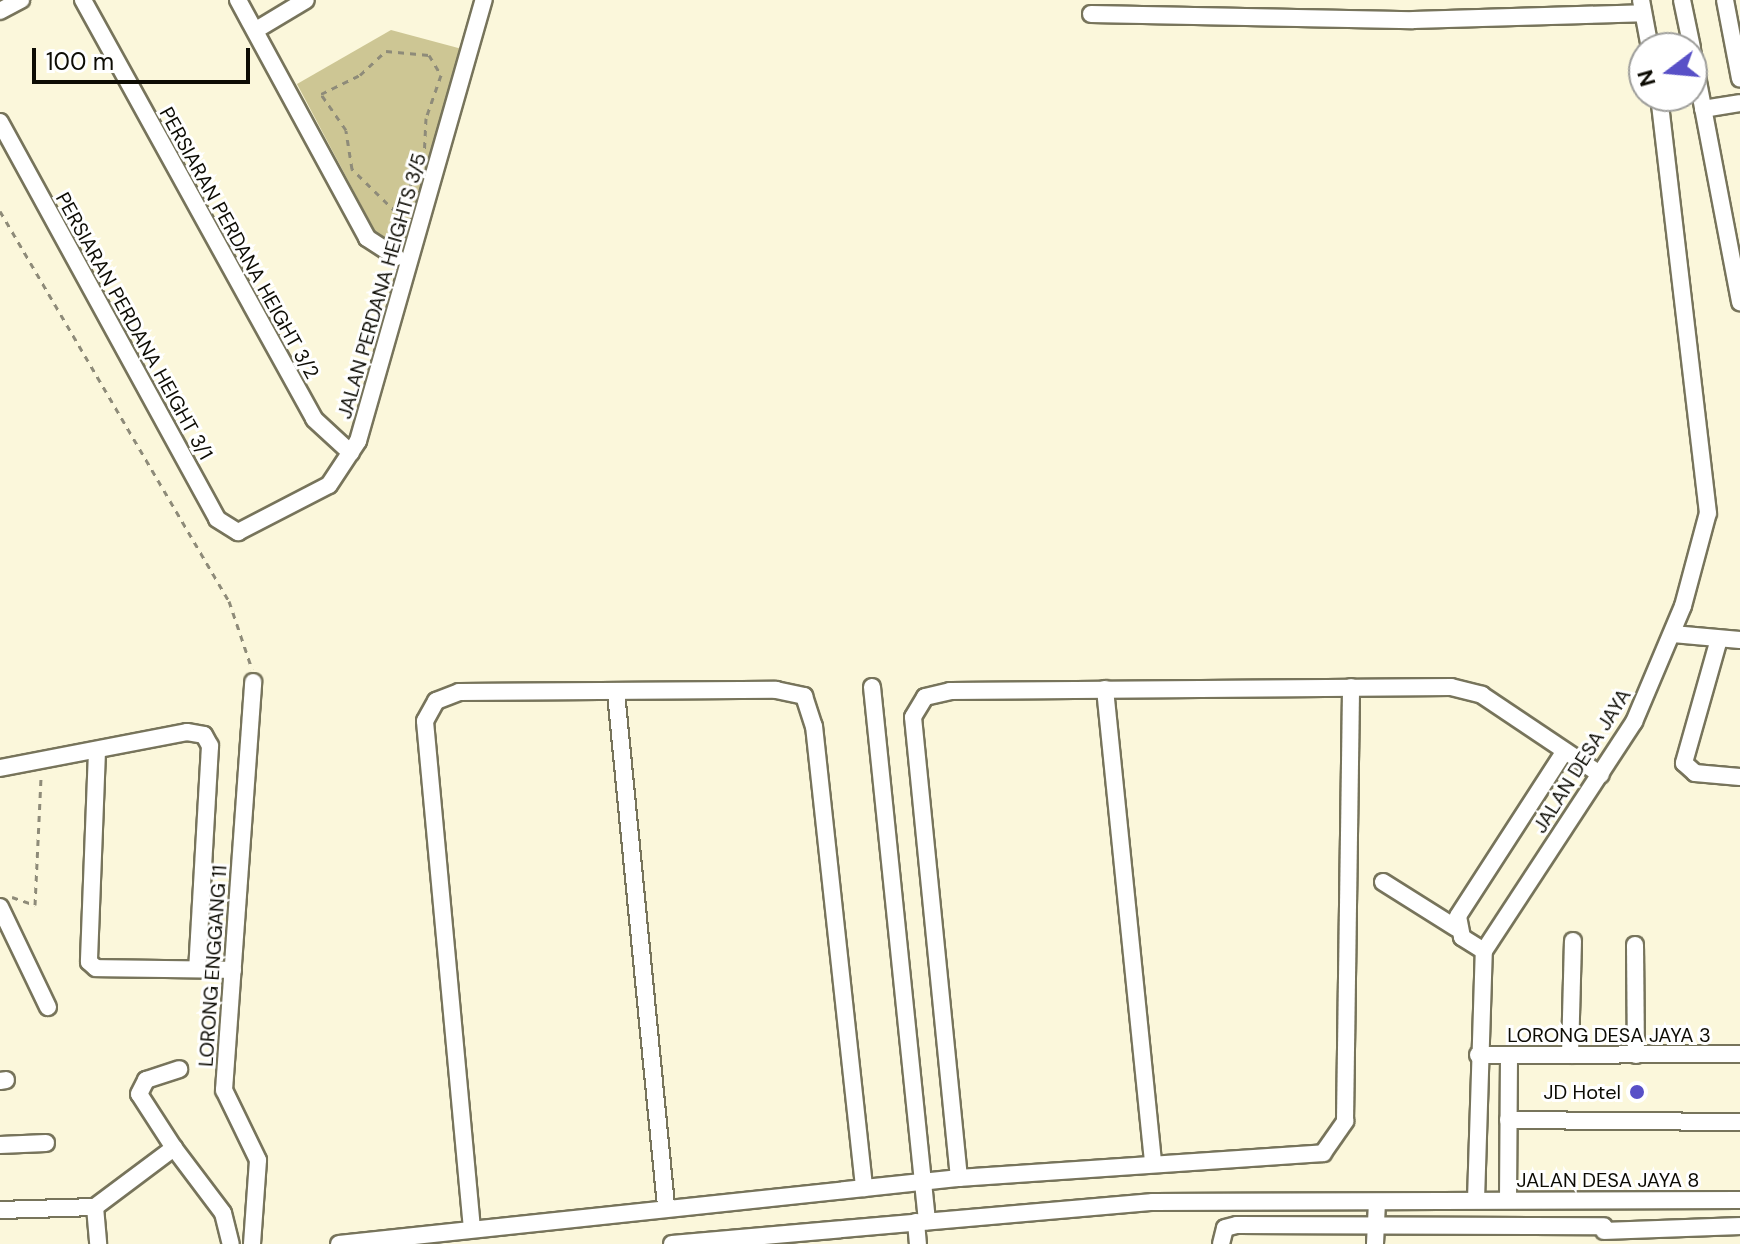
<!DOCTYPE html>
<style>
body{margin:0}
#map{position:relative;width:1740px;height:1244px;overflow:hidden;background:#fbf7db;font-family:"DM Sans",sans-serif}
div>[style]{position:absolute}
.green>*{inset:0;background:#cdc694}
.path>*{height:3px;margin-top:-1.5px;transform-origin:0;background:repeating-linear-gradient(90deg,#8e8b79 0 6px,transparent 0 12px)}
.roads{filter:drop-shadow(2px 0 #77745b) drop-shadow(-2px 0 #77745b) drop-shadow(0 2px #77745b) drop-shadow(0 -2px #77745b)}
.minor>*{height:16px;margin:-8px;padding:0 8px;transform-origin:8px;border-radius:8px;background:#fff}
.dots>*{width:22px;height:22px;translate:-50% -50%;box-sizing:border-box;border:4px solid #fff;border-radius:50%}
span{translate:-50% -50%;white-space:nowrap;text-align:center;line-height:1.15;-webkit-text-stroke:6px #fff;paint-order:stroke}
.street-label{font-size:20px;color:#0d0c04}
.poi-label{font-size:20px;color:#0d0c04}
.right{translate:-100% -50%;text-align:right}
.north{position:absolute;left:1628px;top:32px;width:80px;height:80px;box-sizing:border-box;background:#fff;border:2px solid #9e9e9b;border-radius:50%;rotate:254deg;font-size:22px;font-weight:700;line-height:32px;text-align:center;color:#0d0c04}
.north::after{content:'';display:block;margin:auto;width:28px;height:36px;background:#5850c7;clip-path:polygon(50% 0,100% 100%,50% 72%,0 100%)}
.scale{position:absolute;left:32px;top:48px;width:218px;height:36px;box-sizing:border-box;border:4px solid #0d0c04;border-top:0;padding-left:10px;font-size:24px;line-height:28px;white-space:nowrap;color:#0d0c04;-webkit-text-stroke:6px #fff;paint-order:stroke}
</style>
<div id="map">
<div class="green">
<div style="clip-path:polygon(391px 30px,462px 49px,407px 253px,376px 233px,297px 84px)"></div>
</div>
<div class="path">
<div style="left:386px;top:51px;width:43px;rotate:5.3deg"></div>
<div style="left:429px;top:55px;width:23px;rotate:59deg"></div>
<div style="left:441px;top:75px;width:46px;rotate:109.2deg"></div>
<div style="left:426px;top:118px;width:41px;rotate:92.8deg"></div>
<div style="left:424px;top:159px;width:60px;rotate:117.8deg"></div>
<div style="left:396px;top:212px;width:62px;rotate:-135.7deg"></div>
<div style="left:352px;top:169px;width:39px;rotate:-99deg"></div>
<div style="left:346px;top:130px;width:44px;rotate:-124.8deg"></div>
<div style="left:321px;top:94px;width:43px;rotate:-26deg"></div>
<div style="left:360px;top:75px;width:35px;rotate:-43deg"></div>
<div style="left:0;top:211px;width:452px;rotate:59.6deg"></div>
<div style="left:229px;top:601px;width:72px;rotate:71.3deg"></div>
<div style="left:12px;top:897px;width:24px;rotate:19deg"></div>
<div style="left:35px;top:905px;width:129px;rotate:-87.3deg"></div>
</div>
<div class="roads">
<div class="minor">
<div style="left:83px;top:0;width:478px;rotate:61.1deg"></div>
<div style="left:314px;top:419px;width:50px;rotate:42.6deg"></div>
<div style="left:238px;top:0;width:271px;rotate:61.5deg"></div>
<div style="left:367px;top:238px;width:35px;rotate:33deg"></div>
<div style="left:1641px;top:0;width:49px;rotate:79.4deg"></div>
<div style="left:1682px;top:0;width:49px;rotate:78.2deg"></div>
<div style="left:1725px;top:0;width:80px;rotate:79.2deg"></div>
<div style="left:0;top:11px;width:24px;rotate:-28deg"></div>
<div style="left:1091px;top:14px;width:322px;rotate:1.1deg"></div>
<div style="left:1413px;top:20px;width:230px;rotate:-1.7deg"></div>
<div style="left:256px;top:30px;width:58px;rotate:-31deg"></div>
<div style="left:1692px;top:50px;width:257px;rotate:79.2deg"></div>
<div style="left:1703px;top:109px;width:37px;rotate:-9deg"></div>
<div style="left:0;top:122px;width:452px;rotate:61.3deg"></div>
<div style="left:217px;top:519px;width:25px;rotate:32deg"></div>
<div style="left:238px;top:532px;width:102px;rotate:-27.3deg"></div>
<div style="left:329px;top:485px;width:53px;rotate:-56.6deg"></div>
<div style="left:358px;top:441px;width:459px;rotate:-74.1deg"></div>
<div style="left:1673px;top:634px;width:67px;rotate:5.1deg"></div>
<div style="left:1719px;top:639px;width:129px;rotate:105.8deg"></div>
<div style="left:1684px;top:763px;width:15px;rotate:42deg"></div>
<div style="left:1695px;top:773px;width:45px;rotate:5.1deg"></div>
<div style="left:872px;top:687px;width:537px;rotate:84.12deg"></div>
<div style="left:1105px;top:689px;width:477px;rotate:84.2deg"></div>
<div style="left:616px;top:693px;width:515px;rotate:84.43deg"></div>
<div style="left:97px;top:751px;width:211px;rotate:92.2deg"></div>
<div style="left:89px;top:962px;width:9px;rotate:41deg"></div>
<div style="left:96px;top:968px;width:137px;rotate:0.8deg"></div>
<div style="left:0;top:768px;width:190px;rotate:-10.9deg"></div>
<div style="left:187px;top:732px;width:17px;rotate:10deg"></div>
<div style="left:204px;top:735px;width:13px;rotate:61deg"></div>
<div style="left:210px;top:746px;width:223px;rotate:93.3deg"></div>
<div style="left:1383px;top:882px;width:86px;rotate:32.2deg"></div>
<div style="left:0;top:907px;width:111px;rotate:64.4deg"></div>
<div style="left:1635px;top:945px;width:110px;rotate:89.5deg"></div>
<div style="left:1484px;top:951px;width:26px;rotate:-148deg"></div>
<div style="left:1462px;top:937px;width:21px;rotate:-101deg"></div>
<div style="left:1458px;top:916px;width:195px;rotate:-57.1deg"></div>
<div style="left:1478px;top:1055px;width:262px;rotate:-0.2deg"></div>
<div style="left:1570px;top:1055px;width:114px;rotate:-88.5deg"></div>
<div style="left:0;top:1081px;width:6px;rotate:-9deg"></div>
<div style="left:1508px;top:1120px;width:232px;rotate:0.5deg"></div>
<div style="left:0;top:1145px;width:46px;rotate:-2.5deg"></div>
<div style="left:174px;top:1148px;width:64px;rotate:-122.9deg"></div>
<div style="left:139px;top:1094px;width:16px;rotate:-63deg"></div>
<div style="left:146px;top:1080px;width:35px;rotate:-18deg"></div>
<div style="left:959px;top:1178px;width:463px;rotate:-95.7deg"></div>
<div style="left:913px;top:717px;width:23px;rotate:-59deg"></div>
<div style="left:925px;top:697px;width:26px;rotate:-13deg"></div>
<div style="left:950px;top:691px;width:501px;rotate:-0.46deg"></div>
<div style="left:1451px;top:687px;width:32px;rotate:14deg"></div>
<div style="left:1482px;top:695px;width:143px;rotate:33.9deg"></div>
<div style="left:1476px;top:1200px;width:249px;rotate:-88.2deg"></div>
<div style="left:1484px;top:951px;width:274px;rotate:-56.8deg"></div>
<div style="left:1634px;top:722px;width:126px;rotate:-67.1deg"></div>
<div style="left:1683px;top:606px;width:96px;rotate:-75deg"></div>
<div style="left:1708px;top:513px;width:420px;rotate:-96.7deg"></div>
<div style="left:1508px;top:1200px;width:145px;rotate:-89.6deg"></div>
<div style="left:95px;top:1207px;width:99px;rotate:-36.8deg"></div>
<div style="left:174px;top:1148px;width:81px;rotate:53deg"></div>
<div style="left:223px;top:1213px;width:32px;rotate:76deg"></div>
<div style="left:95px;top:1207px;width:37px;rotate:85deg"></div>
<div style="left:0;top:1210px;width:95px;rotate:-1.8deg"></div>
<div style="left:916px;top:1222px;width:22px;rotate:85deg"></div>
<div style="left:472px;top:1229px;width:510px;rotate:-95.29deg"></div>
<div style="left:425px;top:721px;width:23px;rotate:-61deg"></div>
<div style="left:436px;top:701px;width:25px;rotate:-21deg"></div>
<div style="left:459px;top:692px;width:317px;rotate:-0.4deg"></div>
<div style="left:776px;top:690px;width:29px;rotate:12deg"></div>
<div style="left:804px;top:696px;width:32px;rotate:72deg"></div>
<div style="left:814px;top:726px;width:465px;rotate:83.8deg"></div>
<div style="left:1604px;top:1231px;width:136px;rotate:-2.1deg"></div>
<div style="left:252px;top:1244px;width:84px;rotate:-85.9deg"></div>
<div style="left:258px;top:1160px;width:78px;rotate:-115.9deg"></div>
<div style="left:224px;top:1090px;width:409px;rotate:-85.9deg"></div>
<div style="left:339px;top:1244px;width:624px;rotate:-6.08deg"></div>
<div style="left:959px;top:1178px;width:365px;rotate:-3.9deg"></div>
<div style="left:1323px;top:1153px;width:39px;rotate:-55deg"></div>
<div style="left:1345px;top:1121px;width:434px;rotate:-89.2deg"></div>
<div style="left:672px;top:1244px;width:483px;rotate:-5deg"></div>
<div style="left:1153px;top:1202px;width:587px;rotate:-0.2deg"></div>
<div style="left:1221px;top:1244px;width:16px;rotate:-76deg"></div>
<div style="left:1225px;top:1228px;width:12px;rotate:-14deg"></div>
<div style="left:1237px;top:1225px;width:367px;rotate:0.2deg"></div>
<div style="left:1375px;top:1244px;width:42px;rotate:-87.3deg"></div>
</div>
</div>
<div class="dots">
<div style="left:1637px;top:1092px;background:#5850c7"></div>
</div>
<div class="street-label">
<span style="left:239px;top:243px;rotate:61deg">PERSIARAN PERDANA HEIGHT 3/2</span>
<span style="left:382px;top:286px;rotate:-74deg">JALAN PERDANA HEIGHTS 3/5</span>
<span style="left:134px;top:326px;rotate:61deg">PERSIARAN PERDANA HEIGHT 3/1</span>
<span style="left:1582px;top:761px;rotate:-58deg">JALAN DESA JAYA</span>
<span style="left:213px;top:966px;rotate:-86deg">LORONG ENGGANG 11</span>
<span style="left:1609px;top:1035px">LORONG DESA JAYA 3</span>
<span style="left:1608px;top:1180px">JALAN DESA JAYA 8</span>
</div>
<div class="poi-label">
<span class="right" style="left:1621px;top:1092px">JD Hotel</span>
</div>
<div class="north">N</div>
<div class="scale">100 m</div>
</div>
